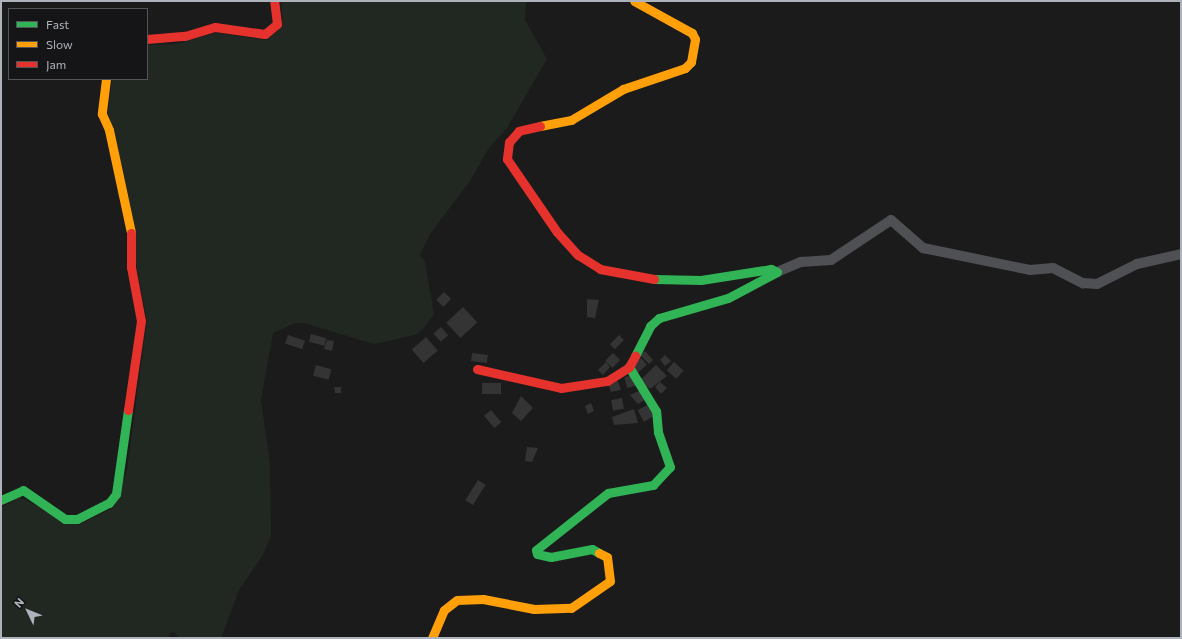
<!DOCTYPE html>
<style>
body{margin:0}
#map{position:relative;width:1182px;height:639px;overflow:hidden;background:#1b1b1b;font-family:Commissioner,sans-serif}
div>[style]{position:absolute}
.green>*{inset:0;background:#212821}
.building>*{inset:0;background:#343435;transform-origin:0 0}
.street>*{height:10px;margin:-5px;padding:0 5px;transform-origin:5px;border-radius:5px;background:#4f5054}
.fast>*{height:9px;margin:-4.5px;padding:0 4.5px;transform-origin:4.5px;border-radius:4.5px;background:#30b455}
.slow>*{height:9px;margin:-4.5px;padding:0 4.5px;transform-origin:4.5px;border-radius:4.5px;background:#ff9f0a}
.jam>*{height:9px;margin:-4.5px;padding:0 4.5px;transform-origin:4.5px;border-radius:4.5px;background:#e5322d}
span{translate:-50% -50%;white-space:nowrap;text-align:center;line-height:1.15;-webkit-text-stroke:3px #151517;paint-order:stroke}
.frame{position:absolute;inset:0;border:2px solid #adb2bb;pointer-events:none}
.legend{position:absolute;left:8px;top:8px;width:140px;height:72px;box-sizing:border-box;background:#151517;border:1px solid #525459;margin:0;padding:5px 7px;list-style:none;font-size:12px;color:#adb2bb}
.legend li{display:flex;align-items:center;gap:8px;height:20px}
.legend b{width:20px;border:1px solid #525459}
.north{position:absolute;left:8px;top:591px;width:40px;height:40px;-webkit-text-stroke:3px #151517;paint-order:stroke;rotate:313deg;font-size:11px;font-weight:700;line-height:16px;text-align:center;color:#adb2bb}
.north::after{content:'';display:block;margin:auto;width:14px;height:18px;background:#adb2bb;clip-path:polygon(50% 0,100% 100%,50% 72%,0 100%)}
</style>
<div id="map">
<div class="green">
<div style="clip-path:polygon(281px 1px,526px 1px,525px 20px,547px 59px,507px 128px,489px 148px,470px 181px,430px 234px,420px 255px,425px 262px,434px 314px,422px 330px,415px 335px,374px 344px,304px 323px,295px 323px,273px 333px,261px 400px,270px 464px,271px 535px,263px 555px,239px 590px,221px 638px,180px 638px,173px 631px,166px 638px,1px 638px,1px 508px,19px 497px,78px 525px,113px 508px,127px 470px,147px 321px,108px 113px,112px 79px,147px 79px,147px 45px,176px 44px,216px 33px,267px 40px,283px 26px)"></div>
</div>
<div class="building">
<div style="left:444px;top:292px;width:10px;height:11px;rotate:45deg"></div>
<div style="clip-path:polygon(587px 299px,599px 300px,595px 318px,587px 317px)"></div>
<div style="left:463px;top:307px;width:21px;height:23px;rotate:47deg"></div>
<div style="left:441px;top:327px;width:11px;height:10px;rotate:49deg"></div>
<div style="left:311px;top:334px;width:16px;height:8px;rotate:15deg"></div>
<div style="left:288px;top:335px;width:18px;height:9px;rotate:19deg"></div>
<div style="left:619px;top:335px;width:7px;height:13px;rotate:45deg"></div>
<div style="left:426px;top:337px;width:18px;height:19px;rotate:49deg"></div>
<div style="clip-path:polygon(327px 340px,334px 341px,332px 351px,324px 349px)"></div>
<div style="clip-path:polygon(645px 351px,653px 360px,649px 364px,640px 355px)"></div>
<div style="left:472px;top:353px;width:16px;height:8px;rotate:7deg"></div>
<div style="left:613px;top:353px;width:10px;height:11px;rotate:45deg"></div>
<div style="clip-path:polygon(665px 355px,671px 361px,665px 366px,660px 360px)"></div>
<div style="left:641px;top:358px;width:9px;height:13px;rotate:49deg"></div>
<div style="clip-path:polygon(606px 362px,610px 367px,603px 375px,598px 370px)"></div>
<div style="left:674px;top:362px;width:13px;height:11px;rotate:42deg"></div>
<div style="left:316px;top:365px;width:16px;height:11px;rotate:15deg"></div>
<div style="clip-path:polygon(656px 365px,667px 376px,650px 389px,639px 381px)"></div>
<div style="left:633px;top:375px;width:11px;height:9px;rotate:75deg"></div>
<div style="clip-path:polygon(618px 381px,621px 390px,611px 392px,608px 383px)"></div>
<div style="clip-path:polygon(660px 382px,667px 388px,661px 394px,655px 387px)"></div>
<div style="left:482px;top:383px;width:19px;height:11px"></div>
<div style="clip-path:polygon(334px 387px,341px 387px,341px 393px,335px 393px)"></div>
<div style="clip-path:polygon(641px 390px,645px 400px,638px 404px,630px 395px)"></div>
<div style="clip-path:polygon(521px 396px,533px 408px,521px 421px,512px 413px)"></div>
<div style="left:622px;top:398px;width:11px;height:11px;rotate:80deg"></div>
<div style="clip-path:polygon(591px 403px,594px 411px,588px 414px,585px 406px)"></div>
<div style="left:649px;top:404px;width:13px;height:13px;rotate:61deg"></div>
<div style="clip-path:polygon(634px 409px,638px 423px,614px 425px,612px 417px)"></div>
<div style="left:491px;top:410px;width:16px;height:9px;rotate:50deg"></div>
<div style="clip-path:polygon(527px 447px,538px 448px,532px 462px,525px 461px)"></div>
<div style="left:478px;top:480px;width:9px;height:24px;rotate:32deg"></div>
</div>
<div class="street">
<div style="left:777px;top:272px;width:26px;rotate:-23deg"></div>
<div style="left:801px;top:262px;width:30px;rotate:-4deg"></div>
<div style="left:831px;top:260px;width:72px;rotate:-33.7deg"></div>
<div style="left:891px;top:220px;width:43px;rotate:41.2deg"></div>
<div style="left:923px;top:248px;width:109px;rotate:11.6deg"></div>
<div style="left:1030px;top:270px;width:23px;rotate:-5deg"></div>
<div style="left:1053px;top:268px;width:34px;rotate:27deg"></div>
<div style="left:1083px;top:283px;width:14px;rotate:4deg"></div>
<div style="left:1097px;top:284px;width:45px;rotate:-26.6deg"></div>
<div style="left:1137px;top:264px;width:45px;rotate:-12.8deg"></div>
</div>
<div class="fast">
<div style="left:635px;top:356px;width:34px;rotate:-63deg"></div>
<div style="left:650px;top:326px;width:12px;rotate:-42deg"></div>
<div style="left:659px;top:318px;width:72px;rotate:-16.2deg"></div>
<div style="left:728px;top:298px;width:55px;rotate:-28deg"></div>
<div style="left:777px;top:272px;width:7px;rotate:-153deg"></div>
<div style="left:771px;top:269px;width:71px;rotate:171.1deg"></div>
<div style="left:701px;top:280px;width:47px;rotate:-178.8deg"></div>
<div style="left:1px;top:500px;width:24px;rotate:-24deg"></div>
<div style="left:23px;top:490px;width:51px;rotate:34.6deg"></div>
<div style="left:65px;top:519px;width:12px"></div>
<div style="left:77px;top:519px;width:36px;rotate:-27deg"></div>
<div style="left:109px;top:503px;width:11px;rotate:-52deg"></div>
<div style="left:116px;top:494px;width:85px;rotate:-81.9deg"></div>
<div style="left:599px;top:553px;width:8px;rotate:-150deg"></div>
<div style="left:592px;top:549px;width:42px;rotate:169deg"></div>
<div style="left:551px;top:557px;width:14px;rotate:-168deg"></div>
<div style="left:537px;top:554px;width:4px;rotate:-104deg"></div>
<div style="left:536px;top:550px;width:92px;rotate:-38.4deg"></div>
<div style="left:608px;top:493px;width:46px;rotate:-10.1deg"></div>
<div style="left:653px;top:485px;width:25px;rotate:-47deg"></div>
<div style="left:670px;top:467px;width:37px;rotate:-109deg"></div>
<div style="left:658px;top:432px;width:21px;rotate:-95deg"></div>
<div style="left:656px;top:411px;width:52px;rotate:-121.5deg"></div>
</div>
<div class="slow">
<div style="left:106px;top:79px;width:35px;rotate:97deg"></div>
<div style="left:102px;top:114px;width:17px;rotate:66deg"></div>
<div style="left:109px;top:130px;width:105px;rotate:77.9deg"></div>
<div style="left:540px;top:126px;width:32px;rotate:-11deg"></div>
<div style="left:571px;top:120px;width:61px;rotate:-30.8deg"></div>
<div style="left:623px;top:89px;width:65px;rotate:-18.7deg"></div>
<div style="left:685px;top:68px;width:8px;rotate:-45deg"></div>
<div style="left:691px;top:62px;width:23px;rotate:-80deg"></div>
<div style="left:695px;top:39px;width:7px;rotate:-117deg"></div>
<div style="left:692px;top:33px;width:66px;rotate:-151.1deg"></div>
<div style="left:432px;top:638px;width:30px;rotate:-67deg"></div>
<div style="left:444px;top:610px;width:16px;rotate:-38deg"></div>
<div style="left:457px;top:600px;width:26px;rotate:-2deg"></div>
<div style="left:483px;top:599px;width:52px;rotate:11.1deg"></div>
<div style="left:534px;top:609px;width:37px;rotate:-2deg"></div>
<div style="left:571px;top:608px;width:47px;rotate:-34.7deg"></div>
<div style="left:610px;top:581px;width:24px;rotate:-97deg"></div>
<div style="left:607px;top:557px;width:9px;rotate:-153deg"></div>
</div>
<div class="jam">
<div style="left:147px;top:39px;width:38px;rotate:-5deg"></div>
<div style="left:185px;top:36px;width:31px;rotate:-17deg"></div>
<div style="left:215px;top:27px;width:50px;rotate:8deg"></div>
<div style="left:265px;top:34px;width:16px;rotate:-40deg"></div>
<div style="left:277px;top:24px;width:23px;rotate:-97deg"></div>
<div style="left:540px;top:126px;width:22px;rotate:167deg"></div>
<div style="left:519px;top:131px;width:15px;rotate:132deg"></div>
<div style="left:509px;top:142px;width:17px;rotate:97deg"></div>
<div style="left:507px;top:159px;width:88px;rotate:55.6deg"></div>
<div style="left:557px;top:232px;width:31px;rotate:48deg"></div>
<div style="left:578px;top:255px;width:26px;rotate:32deg"></div>
<div style="left:600px;top:269px;width:55px;rotate:10.5deg"></div>
<div style="left:477px;top:369px;width:86px;rotate:12.7deg"></div>
<div style="left:561px;top:388px;width:47px;rotate:-8.7deg"></div>
<div style="left:607px;top:381px;width:26px;rotate:-32deg"></div>
<div style="left:629px;top:367px;width:13px;rotate:-61deg"></div>
<div style="left:128px;top:410px;width:90px;rotate:-81.7deg"></div>
<div style="left:141px;top:321px;width:55px;rotate:-100.5deg"></div>
<div style="left:131px;top:267px;width:34px;rotate:-90deg"></div>
</div>
<div class="frame"></div>
<ul class="legend">
<li><b style="height:5px;background:#30b455"></b>Fast</li>
<li><b style="height:5px;background:#ff9f0a"></b>Slow</li>
<li><b style="height:5px;background:#e5322d"></b>Jam</li>
</ul>
<div class="north">N</div>
</div>
